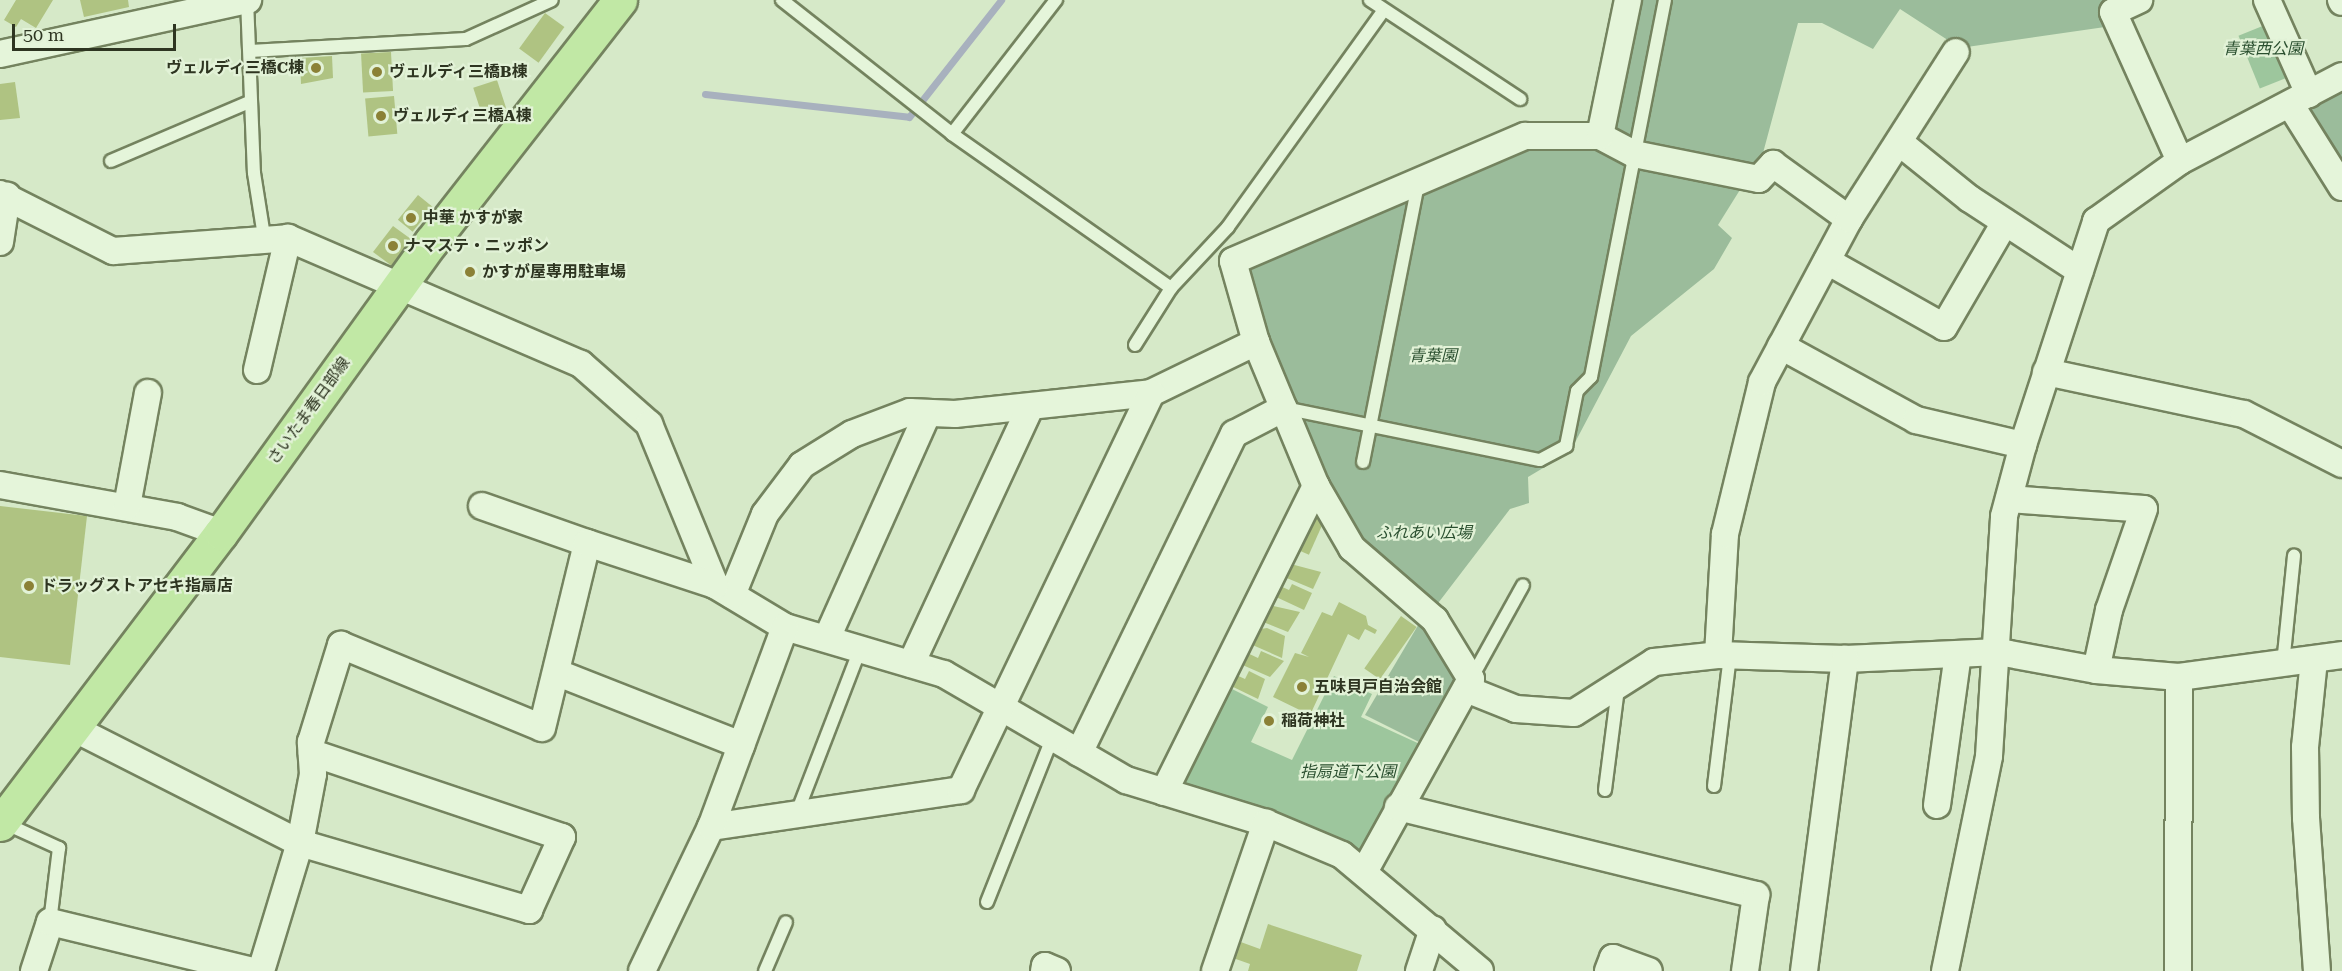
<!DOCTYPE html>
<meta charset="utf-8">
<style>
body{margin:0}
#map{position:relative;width:2342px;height:971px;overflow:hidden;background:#d6e9c8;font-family:"Roboto Serif","Noto Sans JP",serif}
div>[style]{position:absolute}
.green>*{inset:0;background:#9dc69d;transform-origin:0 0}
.cemetery>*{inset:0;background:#9bbc9b}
.stream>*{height:7px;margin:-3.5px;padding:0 3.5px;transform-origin:3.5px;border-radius:3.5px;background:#a8b1be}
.building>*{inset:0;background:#afc382;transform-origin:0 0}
.roads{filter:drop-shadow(2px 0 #74835f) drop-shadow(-2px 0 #74835f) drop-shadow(0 2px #74835f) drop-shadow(0 -2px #74835f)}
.lane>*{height:12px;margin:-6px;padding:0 6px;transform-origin:6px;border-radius:6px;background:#e5f5da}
.street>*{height:26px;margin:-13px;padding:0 13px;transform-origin:13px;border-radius:13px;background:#e5f5da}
.primary>*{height:33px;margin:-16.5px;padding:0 16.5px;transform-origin:16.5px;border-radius:16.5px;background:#c1e8a5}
.dots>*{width:16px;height:16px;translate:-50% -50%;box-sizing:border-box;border:3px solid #e2f2d7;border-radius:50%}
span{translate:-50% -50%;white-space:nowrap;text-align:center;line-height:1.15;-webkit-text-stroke:4.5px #e2f2d7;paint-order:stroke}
.park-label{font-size:16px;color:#2a4f2f;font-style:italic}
.poi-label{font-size:16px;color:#2e3521;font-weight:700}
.right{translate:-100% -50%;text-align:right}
.left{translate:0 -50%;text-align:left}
.street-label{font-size:16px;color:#2e3521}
.scale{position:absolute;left:12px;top:24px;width:164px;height:27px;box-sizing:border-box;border:3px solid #2e3521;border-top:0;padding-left:8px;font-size:18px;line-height:21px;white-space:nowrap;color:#2e3521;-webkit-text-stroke:4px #e2f2d7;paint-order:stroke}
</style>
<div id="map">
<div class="green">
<div style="left:2270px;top:23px;width:57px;height:34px;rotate:68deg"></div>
<div style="clip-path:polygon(1334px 676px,1372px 694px,1361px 717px,1424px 746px,1359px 863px,1325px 832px,1222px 795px,1185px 788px,1179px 779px,1226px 686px,1268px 707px,1251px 742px,1292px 760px)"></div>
</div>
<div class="cemetery">
<div style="clip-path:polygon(1635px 0,2110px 0,2105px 27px,1960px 48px,1900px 9px,1873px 49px,1822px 23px,1798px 23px,1763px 153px,1718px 225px,1732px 238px,1714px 269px,1631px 336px,1570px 452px,1528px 477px,1529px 503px,1510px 509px,1429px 615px,1359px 544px,1294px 428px,1243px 265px,1533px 145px,1597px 149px,1607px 129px)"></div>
<div style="clip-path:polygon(2342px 83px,2342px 165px,2302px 105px)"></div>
<div style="clip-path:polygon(1420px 622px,1459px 679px,1423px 744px,1365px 715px)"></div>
</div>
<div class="stream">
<div style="left:705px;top:94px;width:205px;rotate:6.4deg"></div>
<div style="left:909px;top:117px;width:149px;rotate:-51.8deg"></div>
</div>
<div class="building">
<div style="clip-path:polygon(16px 0,53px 0,36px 28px,21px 19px,16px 27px,4px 20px)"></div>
<div style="clip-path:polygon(80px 0,128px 0,129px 7px,84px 17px)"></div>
<div style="left:545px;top:13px;width:24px;height:44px;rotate:36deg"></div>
<div style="left:391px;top:52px;width:39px;height:30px;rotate:87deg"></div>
<div style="clip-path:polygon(332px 56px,333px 78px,301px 84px,300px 58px)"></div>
<div style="left:497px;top:80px;width:35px;height:25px;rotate:72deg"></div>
<div style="clip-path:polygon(15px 82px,20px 118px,0 120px,0 84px)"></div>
<div style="left:394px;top:96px;width:38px;height:29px;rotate:85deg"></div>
<div style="left:418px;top:195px;width:19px;height:32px;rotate:39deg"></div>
<div style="clip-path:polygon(393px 226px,415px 242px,392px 266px,373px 252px)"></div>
<div style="clip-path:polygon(0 506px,87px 516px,70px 665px,0 657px)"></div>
<div style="left:1308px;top:515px;width:17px;height:36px;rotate:24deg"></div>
<div style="clip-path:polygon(1287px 563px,1321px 572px,1313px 589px,1282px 576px)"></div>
<div style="clip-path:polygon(1292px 584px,1312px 593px,1304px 610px,1274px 596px,1278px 585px,1289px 590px)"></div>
<div style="clip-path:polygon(1339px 602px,1366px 616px,1368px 625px,1377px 630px,1375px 634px,1365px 629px,1359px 640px,1348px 634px,1310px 715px,1273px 697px,1295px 653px,1309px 657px,1301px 653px,1322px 612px,1332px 616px)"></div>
<div style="clip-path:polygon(1265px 604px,1300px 612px,1288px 632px,1258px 620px)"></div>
<div style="left:1401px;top:616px;width:19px;height:64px;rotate:35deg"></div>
<div style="clip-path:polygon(1267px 628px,1285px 636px,1282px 658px,1248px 643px,1254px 630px)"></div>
<div style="clip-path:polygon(1243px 651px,1258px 658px,1261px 651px,1284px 661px,1270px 677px,1238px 663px)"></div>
<div style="clip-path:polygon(1249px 671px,1265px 679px,1258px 699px,1227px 684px,1232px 673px,1245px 679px)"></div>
<div style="clip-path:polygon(1268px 924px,1362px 955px,1357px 971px,1248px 971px,1250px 964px,1233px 958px,1238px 941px,1260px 949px)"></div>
</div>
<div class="roads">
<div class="lane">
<div style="left:247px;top:0;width:173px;rotate:87.7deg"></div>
<div style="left:254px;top:173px;width:64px;rotate:81deg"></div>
<div style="left:782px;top:0;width:216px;rotate:38.2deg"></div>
<div style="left:952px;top:134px;width:268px;rotate:35.1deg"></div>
<div style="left:1370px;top:0;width:180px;rotate:33.4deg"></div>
<div style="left:250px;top:51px;width:216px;rotate:-3.2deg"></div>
<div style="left:466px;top:39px;width:94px;rotate:-24.4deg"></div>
<div style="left:952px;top:134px;width:170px;rotate:-52.2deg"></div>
<div style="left:111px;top:161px;width:150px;rotate:-23.1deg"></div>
<div style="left:1135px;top:345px;width:67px;rotate:-57.7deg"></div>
<div style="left:1171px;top:288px;width:83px;rotate:-46.9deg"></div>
<div style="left:1228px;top:227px;width:267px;rotate:-54.3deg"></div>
<div style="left:1284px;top:408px;width:261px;rotate:11.5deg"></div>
<div style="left:1540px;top:460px;width:30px;rotate:-28deg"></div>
<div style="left:1566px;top:446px;width:56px;rotate:-78.7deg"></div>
<div style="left:1577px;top:391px;width:20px;rotate:-45deg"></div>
<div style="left:1591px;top:377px;width:384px;rotate:-78.9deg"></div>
<div style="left:1363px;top:462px;width:288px;rotate:-78.8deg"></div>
<div style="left:2283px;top:664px;width:109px;rotate:-84.2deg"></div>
<div style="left:1471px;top:679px;width:107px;rotate:-61deg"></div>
<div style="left:1714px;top:786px;width:132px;rotate:-83deg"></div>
<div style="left:1605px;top:790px;width:102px;rotate:-82.7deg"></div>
<div style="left:798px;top:810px;width:173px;rotate:-68.9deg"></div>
<div style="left:2px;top:822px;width:63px;rotate:24.5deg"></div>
<div style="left:59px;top:848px;width:75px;rotate:96.9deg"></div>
<div style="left:987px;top:902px;width:179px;rotate:-68.3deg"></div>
<div style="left:765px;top:971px;width:53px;rotate:-66.8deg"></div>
</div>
<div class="street">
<div style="left:2267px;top:0;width:103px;rotate:65.9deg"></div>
<div style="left:2341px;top:0;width:2px;rotate:63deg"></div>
<div style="left:0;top:54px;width:254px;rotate:-12.3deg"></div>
<div style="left:2290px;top:104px;width:98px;rotate:57.9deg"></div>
<div style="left:1600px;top:136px;width:38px;rotate:28deg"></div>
<div style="left:1634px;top:154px;width:127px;rotate:11.3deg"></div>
<div style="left:1759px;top:179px;width:21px;rotate:-47deg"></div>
<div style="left:1773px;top:164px;width:94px;rotate:35.9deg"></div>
<div style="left:1899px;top:142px;width:91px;rotate:38.8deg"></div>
<div style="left:1970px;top:199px;width:131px;rotate:33.2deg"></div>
<div style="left:2180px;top:161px;width:183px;rotate:-27.7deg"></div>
<div style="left:0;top:194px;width:127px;rotate:26.8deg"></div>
<div style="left:113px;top:251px;width:175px;rotate:-4.2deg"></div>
<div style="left:288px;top:238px;width:319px;rotate:23.3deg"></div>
<div style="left:581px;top:364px;width:91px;rotate:41.4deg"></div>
<div style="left:649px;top:424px;width:174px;rotate:67.7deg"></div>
<div style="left:715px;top:585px;width:82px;rotate:31deg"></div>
<div style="left:785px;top:627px;width:166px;rotate:16.5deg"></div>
<div style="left:944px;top:674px;width:211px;rotate:30.2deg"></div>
<div style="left:1126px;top:780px;width:146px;rotate:17.1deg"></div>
<div style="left:1266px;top:823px;width:82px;rotate:22.8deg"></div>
<div style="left:1342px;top:855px;width:180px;rotate:40deg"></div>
<div style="left:0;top:242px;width:47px;rotate:-81.3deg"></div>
<div style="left:1827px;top:261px;width:134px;rotate:29.4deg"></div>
<div style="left:1944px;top:327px;width:121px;rotate:-59.8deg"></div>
<div style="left:1256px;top:342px;width:84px;rotate:-105.9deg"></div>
<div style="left:1233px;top:261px;width:318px;rotate:-23.2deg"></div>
<div style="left:1525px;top:136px;width:75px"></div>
<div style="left:1600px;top:136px;width:139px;rotate:-78.4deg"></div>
<div style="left:1781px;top:346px;width:154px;rotate:28.7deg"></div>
<div style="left:1916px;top:420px;width:110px;rotate:13.2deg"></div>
<div style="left:257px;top:370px;width:136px;rotate:-76.8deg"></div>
<div style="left:2046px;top:372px;width:202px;rotate:12deg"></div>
<div style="left:2244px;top:414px;width:110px;rotate:27deg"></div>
<div style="left:0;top:485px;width:180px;rotate:10.2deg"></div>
<div style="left:177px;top:517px;width:47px;rotate:20deg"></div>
<div style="left:2009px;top:499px;width:135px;rotate:4.2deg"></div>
<div style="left:2144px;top:509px;width:107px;rotate:109.1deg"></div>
<div style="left:2109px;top:610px;width:61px;rotate:102.2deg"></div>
<div style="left:127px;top:506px;width:115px;rotate:-79.5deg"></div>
<div style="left:482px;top:506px;width:111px;rotate:19.4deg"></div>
<div style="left:732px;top:595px;width:87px;rotate:-67.8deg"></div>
<div style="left:765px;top:514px;width:61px;rotate:-52.9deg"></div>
<div style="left:802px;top:465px;width:59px;rotate:-31.8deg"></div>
<div style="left:852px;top:434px;width:62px;rotate:-20.8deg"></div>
<div style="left:910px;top:412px;width:45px;rotate:2.5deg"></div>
<div style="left:955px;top:414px;width:197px;rotate:-6.1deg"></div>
<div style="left:1151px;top:393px;width:117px;rotate:-25.9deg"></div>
<div style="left:1256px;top:342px;width:156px;rotate:67.4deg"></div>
<div style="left:1316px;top:486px;width:72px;rotate:59.9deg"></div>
<div style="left:1352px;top:548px;width:110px;rotate:40.9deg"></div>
<div style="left:1435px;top:620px;width:69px;rotate:58.6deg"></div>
<div style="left:1471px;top:679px;width:221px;rotate:119deg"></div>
<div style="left:827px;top:638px;width:245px;rotate:-65.9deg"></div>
<div style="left:1718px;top:655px;width:121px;rotate:-86.7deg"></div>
<div style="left:1725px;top:534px;width:156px;rotate:-76.3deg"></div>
<div style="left:1762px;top:382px;width:185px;rotate:-61.9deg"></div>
<div style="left:1849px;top:219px;width:198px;rotate:-57.4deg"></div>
<div style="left:2314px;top:660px;width:87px;rotate:95.9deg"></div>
<div style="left:2305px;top:747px;width:71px;rotate:89.2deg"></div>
<div style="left:2306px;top:818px;width:153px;rotate:85.9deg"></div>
<div style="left:911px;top:664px;width:282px;rotate:-65.1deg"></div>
<div style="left:558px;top:673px;width:197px;rotate:21.5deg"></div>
<div style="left:1466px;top:689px;width:54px;rotate:21.8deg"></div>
<div style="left:1516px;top:709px;width:58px;rotate:3.9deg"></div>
<div style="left:1574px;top:713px;width:95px;rotate:-32.5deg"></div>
<div style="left:1654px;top:662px;width:64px;rotate:-6.2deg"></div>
<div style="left:1718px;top:655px;width:127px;rotate:1.8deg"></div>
<div style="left:1845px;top:659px;width:154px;rotate:-2.6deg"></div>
<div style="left:1999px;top:652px;width:99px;rotate:10.5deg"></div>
<div style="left:2096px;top:670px;width:83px;rotate:4.8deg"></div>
<div style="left:2179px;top:677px;width:164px;rotate:-7.7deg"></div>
<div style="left:75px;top:729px;width:252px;rotate:26.9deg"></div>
<div style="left:300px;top:843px;width:239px;rotate:16.3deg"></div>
<div style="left:529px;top:910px;width:80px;rotate:-65.7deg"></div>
<div style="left:562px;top:837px;width:264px;rotate:-161.4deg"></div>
<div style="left:1079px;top:753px;width:355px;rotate:-64.1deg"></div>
<div style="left:1234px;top:434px;width:56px;rotate:-27.5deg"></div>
<div style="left:1164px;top:792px;width:342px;rotate:-63.6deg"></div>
<div style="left:1937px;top:805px;width:152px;rotate:-82.1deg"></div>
<div style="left:1398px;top:807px;width:369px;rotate:13.8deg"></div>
<div style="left:1756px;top:895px;width:77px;rotate:98.2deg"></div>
<div style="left:711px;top:827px;width:253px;rotate:-8.4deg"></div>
<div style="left:961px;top:790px;width:440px;rotate:-64.4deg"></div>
<div style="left:34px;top:971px;width:52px;rotate:-71.9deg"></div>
<div style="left:50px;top:922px;width:209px;rotate:13.6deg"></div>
<div style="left:261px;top:971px;width:134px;rotate:-73.1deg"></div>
<div style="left:300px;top:843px;width:70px;rotate:-79.3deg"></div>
<div style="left:313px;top:774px;width:32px;rotate:-94deg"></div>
<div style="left:311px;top:742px;width:102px;rotate:-72.8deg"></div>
<div style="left:341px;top:645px;width:217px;rotate:22.4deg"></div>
<div style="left:542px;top:728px;width:190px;rotate:-76.3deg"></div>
<div style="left:587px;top:543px;width:135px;rotate:18.2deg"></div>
<div style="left:642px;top:971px;width:160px;rotate:-64.4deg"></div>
<div style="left:711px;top:827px;width:213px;rotate:-69.7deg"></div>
<div style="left:1044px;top:971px;width:5px;rotate:-79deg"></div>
<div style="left:1045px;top:966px;width:13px;rotate:23deg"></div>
<div style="left:1215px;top:971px;width:157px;rotate:-71deg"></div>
<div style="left:1419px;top:971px;width:44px;rotate:-71.6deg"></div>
<div style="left:1608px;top:971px;width:14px;rotate:-69deg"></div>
<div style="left:1613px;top:958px;width:38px;rotate:20deg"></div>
<div style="left:1804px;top:971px;width:315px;rotate:-82.5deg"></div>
<div style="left:1945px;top:971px;width:219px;rotate:-78.4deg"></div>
<div style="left:1989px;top:756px;width:240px;rotate:-86.4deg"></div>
<div style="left:2004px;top:516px;width:73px;rotate:-75deg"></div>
<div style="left:2023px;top:445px;width:236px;rotate:-71.9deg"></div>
<div style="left:2096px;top:221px;width:103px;rotate:-35.5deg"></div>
<div style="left:2180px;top:161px;width:163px;rotate:-114.2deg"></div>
<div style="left:2113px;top:12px;width:29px;rotate:-25deg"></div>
<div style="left:2178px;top:971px;width:294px;rotate:-89.8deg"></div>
</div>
<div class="primary">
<div style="left:0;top:824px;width:365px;rotate:-52.8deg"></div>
<div style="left:221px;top:533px;width:359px;rotate:-54.2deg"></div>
<div style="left:431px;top:242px;width:307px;rotate:-52deg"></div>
</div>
</div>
<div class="dots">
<div style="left:316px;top:68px;background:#8b8136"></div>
<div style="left:377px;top:72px;background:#8b8136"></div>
<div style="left:381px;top:116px;background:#8b8136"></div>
<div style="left:411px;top:218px;background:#8b8136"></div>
<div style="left:393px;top:246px;background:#8b8136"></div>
<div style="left:470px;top:272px;background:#8b8136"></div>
<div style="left:29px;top:586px;background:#8b8136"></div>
<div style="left:1302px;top:687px;background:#8b8136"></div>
<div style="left:1269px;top:721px;background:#8b8136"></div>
</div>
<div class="park-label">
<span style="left:2263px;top:49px">青葉西公園</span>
<span style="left:1433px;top:356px">青葉園</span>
<span style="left:1424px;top:533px">ふれあい広場</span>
<span style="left:1348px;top:772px">指扇道下公園</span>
</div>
<div class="poi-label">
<span class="right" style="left:304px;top:68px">ヴェルディ三橋C棟</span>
<span class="left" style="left:389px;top:72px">ヴェルディ三橋B棟</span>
<span class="left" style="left:393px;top:116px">ヴェルディ三橋A棟</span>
<span class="left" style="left:423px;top:218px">中華 かすが家</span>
<span class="left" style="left:405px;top:246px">ナマステ・ニッポン</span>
<span class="left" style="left:482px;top:272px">かすが屋専用駐車場</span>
<span class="left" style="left:41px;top:586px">ドラッグストアセキ指扇店</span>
<span class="left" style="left:1314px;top:687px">五味貝戸自治会館</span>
<span class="left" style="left:1281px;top:721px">稲荷神社</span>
</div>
<div class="street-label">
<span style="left:309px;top:411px;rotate:-54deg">さいたま春日部線</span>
</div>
<div class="scale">50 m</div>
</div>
